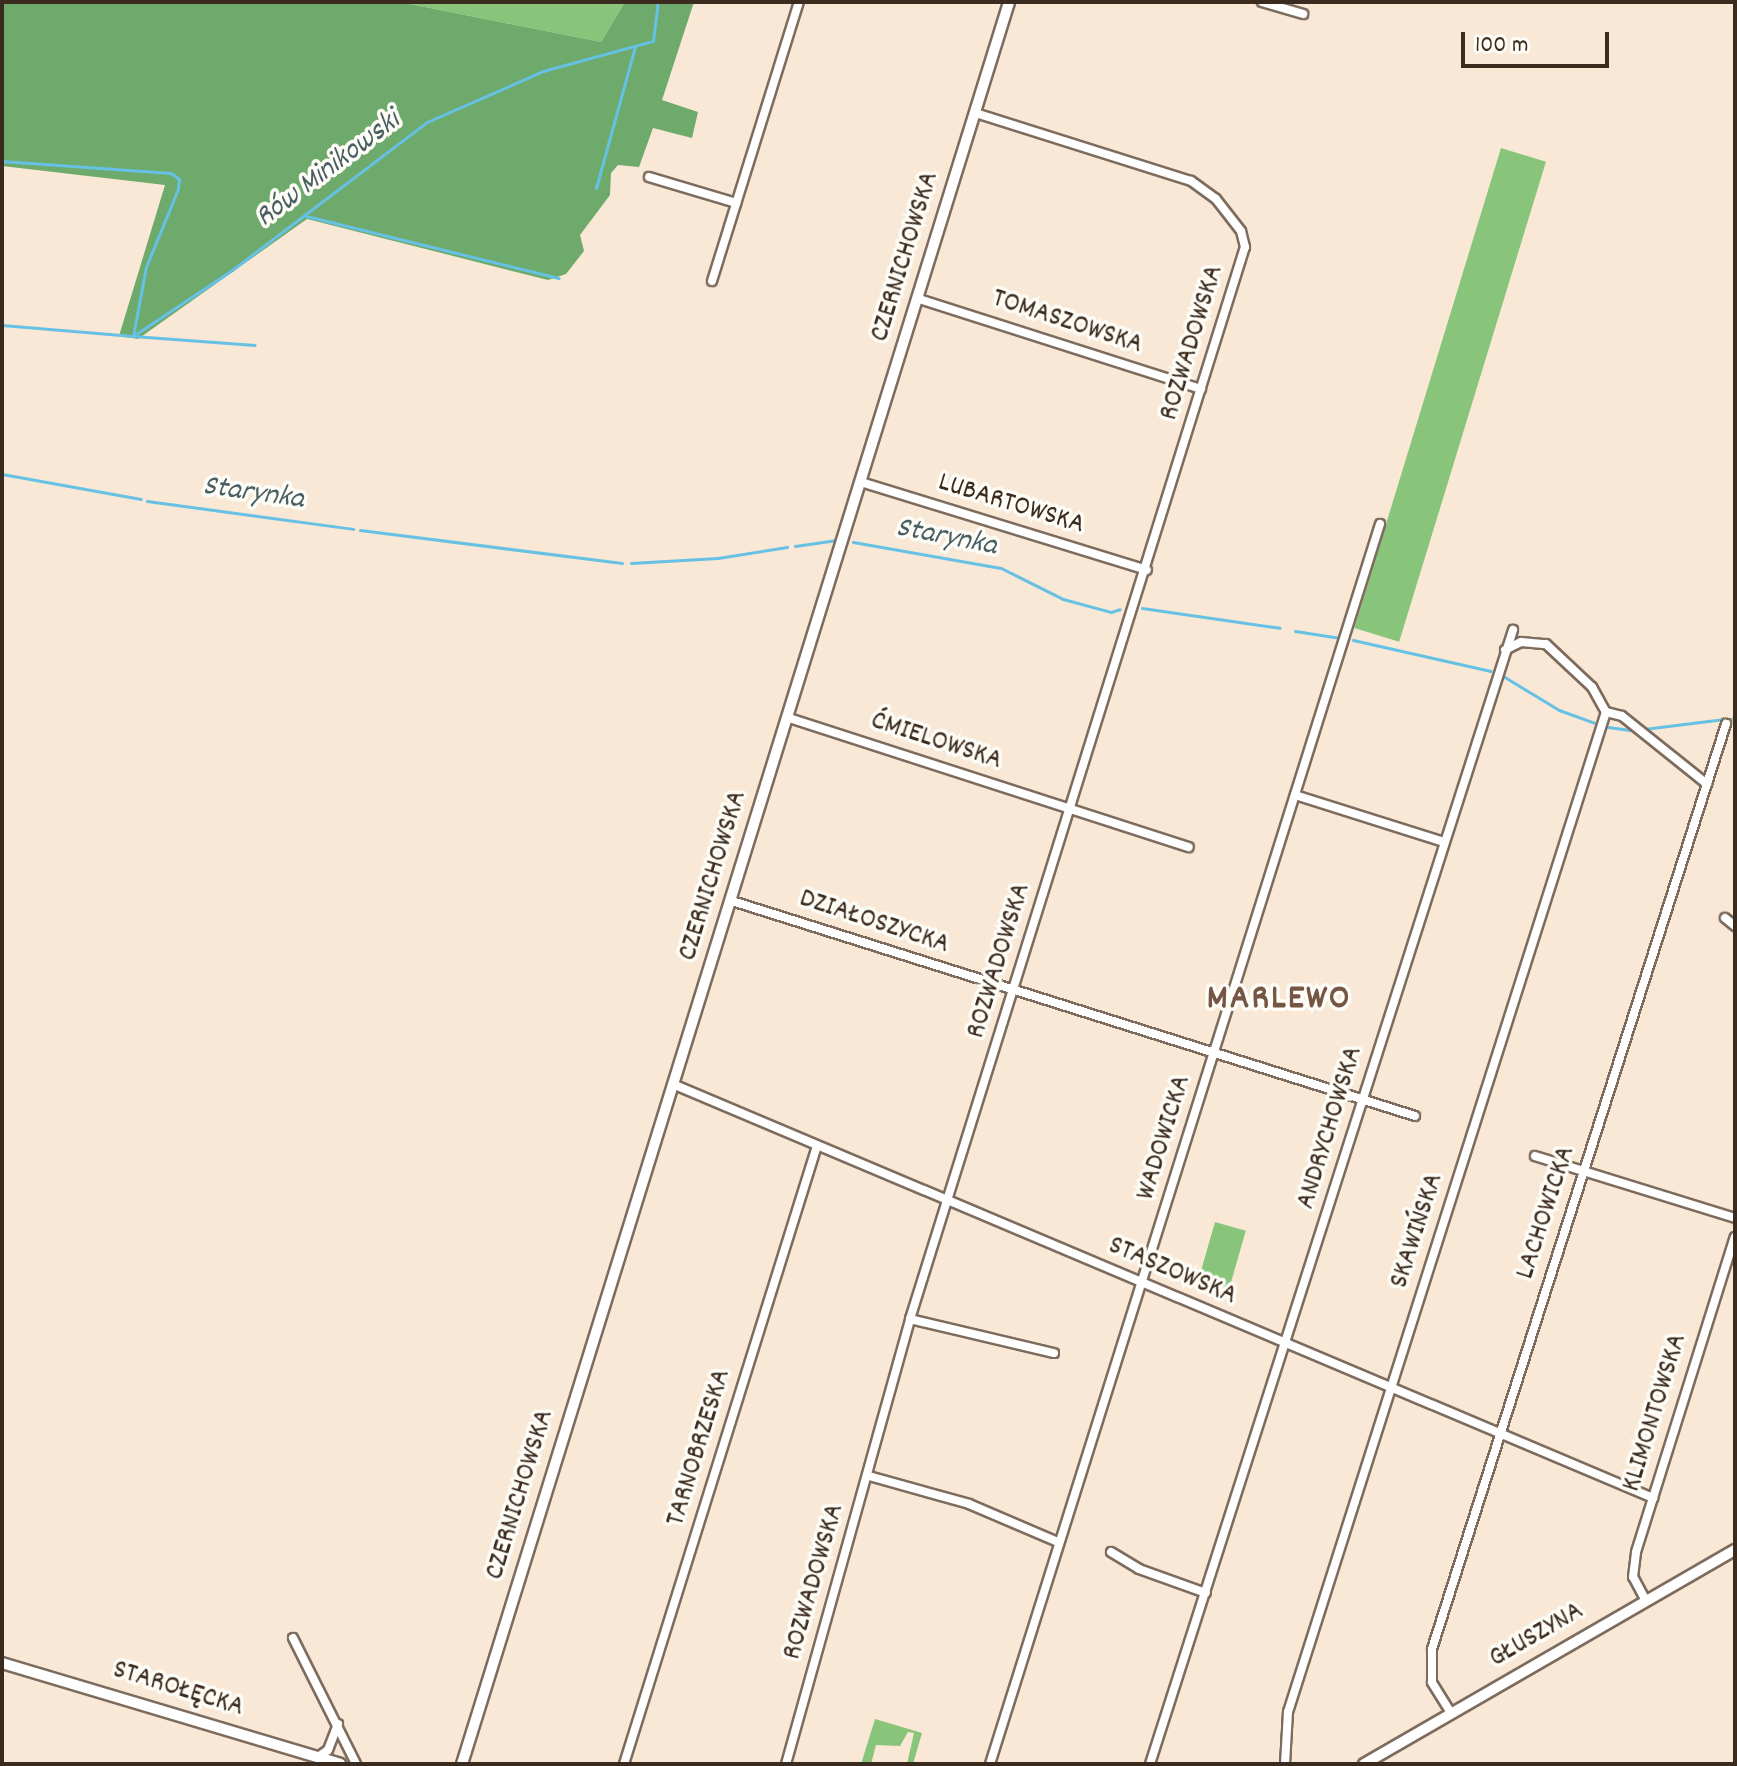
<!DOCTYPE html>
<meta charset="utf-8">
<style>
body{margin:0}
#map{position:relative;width:1737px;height:1766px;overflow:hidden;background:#f8e8d5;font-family:Dekko,sans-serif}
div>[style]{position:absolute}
.green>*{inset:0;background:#88c57b;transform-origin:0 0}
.forest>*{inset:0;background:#6eaa6b}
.stream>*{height:3px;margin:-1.5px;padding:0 1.5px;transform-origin:1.5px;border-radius:1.5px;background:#66c1e4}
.roads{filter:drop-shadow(2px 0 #7d6c5e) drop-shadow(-2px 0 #7d6c5e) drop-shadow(0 2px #7d6c5e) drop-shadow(0 -2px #7d6c5e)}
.minor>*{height:8px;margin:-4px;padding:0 4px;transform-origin:4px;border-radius:4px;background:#fff}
.tertiary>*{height:10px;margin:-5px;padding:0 5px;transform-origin:5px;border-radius:5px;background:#fff}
span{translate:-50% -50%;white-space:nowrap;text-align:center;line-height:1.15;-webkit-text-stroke:7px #fdfcf7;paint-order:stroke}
.street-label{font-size:28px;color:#3b2a1e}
.water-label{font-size:30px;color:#4a5f63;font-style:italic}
.district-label{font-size:36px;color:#755644;font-weight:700;letter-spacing:2px}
.frame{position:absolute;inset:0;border:4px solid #3b2a1e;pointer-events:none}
.scale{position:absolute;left:1461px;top:32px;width:148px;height:36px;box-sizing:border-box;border:4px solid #3b2a1e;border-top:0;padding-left:10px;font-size:24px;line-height:28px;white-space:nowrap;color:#3b2a1e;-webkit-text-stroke:6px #fdfcf7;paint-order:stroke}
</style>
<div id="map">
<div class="green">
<div style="clip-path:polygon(400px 2px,625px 2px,601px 42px)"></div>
<div style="left:1501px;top:148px;width:47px;height:502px;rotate:17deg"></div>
<div style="left:1215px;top:1222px;width:32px;height:60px;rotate:16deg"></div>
<div style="clip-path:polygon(875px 1719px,922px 1733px,913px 1764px,907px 1764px,914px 1733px,908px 1732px,900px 1746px,876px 1745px,871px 1764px,861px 1764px)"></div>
</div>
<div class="forest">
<div style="clip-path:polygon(2px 2px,400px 2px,601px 42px,625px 2px,694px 2px,662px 100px,698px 112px,692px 138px,653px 128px,639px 167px,618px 165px,611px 173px,610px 195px,580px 235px,584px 251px,566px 274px,548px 280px,307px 219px,138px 339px,119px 336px,165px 185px,2px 166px)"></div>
</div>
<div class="stream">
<div style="left:2px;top:161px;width:169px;rotate:4.1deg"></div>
<div style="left:171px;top:173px;width:10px;rotate:37deg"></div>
<div style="left:179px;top:179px;width:10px;rotate:96deg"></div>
<div style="left:178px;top:189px;width:84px;rotate:112.3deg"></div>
<div style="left:146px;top:267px;width:70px;rotate:100.7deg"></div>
<div style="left:133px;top:336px;width:122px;rotate:4.2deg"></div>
<div style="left:596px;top:188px;width:147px;rotate:-74.6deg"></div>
<div style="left:306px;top:216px;width:260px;rotate:13.8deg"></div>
<div style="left:2px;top:325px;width:131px;rotate:4.8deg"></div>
<div style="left:133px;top:336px;width:119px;rotate:-33.7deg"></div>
<div style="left:232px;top:270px;width:245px;rotate:-37.2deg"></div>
<div style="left:427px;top:122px;width:127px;rotate:-23.7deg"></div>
<div style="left:543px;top:71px;width:114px;rotate:-15.3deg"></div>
<div style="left:653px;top:41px;width:39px;rotate:-83deg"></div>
<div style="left:2px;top:474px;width:141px;rotate:10.2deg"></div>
<div style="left:147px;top:501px;width:208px;rotate:7.7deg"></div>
<div style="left:360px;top:530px;width:264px;rotate:7.2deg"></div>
<div style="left:853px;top:542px;width:150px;rotate:10deg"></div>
<div style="left:1001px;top:568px;width:69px;rotate:26.6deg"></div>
<div style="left:1063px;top:599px;width:50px;rotate:15.2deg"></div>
<div style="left:1111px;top:612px;width:9px;rotate:-18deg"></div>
<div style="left:795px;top:546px;width:42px;rotate:-8.1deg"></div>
<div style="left:631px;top:563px;width:87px;rotate:-3.3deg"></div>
<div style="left:718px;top:558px;width:70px;rotate:-9.1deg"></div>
<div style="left:1142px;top:608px;width:139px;rotate:8.2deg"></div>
<div style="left:1295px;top:631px;width:46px;rotate:8.8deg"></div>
<div style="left:1353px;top:640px;width:141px;rotate:12.7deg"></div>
<div style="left:1503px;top:676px;width:66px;rotate:31.3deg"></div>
<div style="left:1559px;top:710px;width:37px;rotate:20deg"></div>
<div style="left:1733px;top:718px;width:2px"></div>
<div style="left:1608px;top:727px;width:22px;rotate:8deg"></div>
<div style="left:1644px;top:729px;width:81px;rotate:-7.1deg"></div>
</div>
<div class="roads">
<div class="minor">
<div style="left:1262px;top:2px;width:43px;rotate:16.3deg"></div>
<div style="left:649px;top:177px;width:91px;rotate:16.6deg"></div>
<div style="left:712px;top:281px;width:292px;rotate:-72.7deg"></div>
<div style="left:919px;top:299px;width:296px;rotate:17.7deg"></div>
<div style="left:861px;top:482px;width:299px;rotate:17.1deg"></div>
<div style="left:1505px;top:650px;width:18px;rotate:-27deg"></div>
<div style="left:1521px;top:642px;width:25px;rotate:5deg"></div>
<div style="left:1546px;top:644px;width:63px;rotate:43.1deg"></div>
<div style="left:1592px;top:687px;width:29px;rotate:61deg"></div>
<div style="left:1606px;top:712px;width:16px;rotate:14deg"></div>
<div style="left:1622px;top:716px;width:109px;rotate:38.7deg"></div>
<div style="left:789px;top:718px;width:420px;rotate:17.9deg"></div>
<div style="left:1295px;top:795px;width:156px;rotate:17.5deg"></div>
<div style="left:732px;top:901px;width:716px;rotate:17.47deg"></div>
<div style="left:1725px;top:918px;width:13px;rotate:39deg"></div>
<div style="left:675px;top:1085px;width:1062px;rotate:22.89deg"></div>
<div style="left:1535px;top:1156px;width:209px;rotate:17.2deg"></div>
<div style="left:910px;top:1319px;width:148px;rotate:13.3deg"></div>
<div style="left:869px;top:1476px;width:104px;rotate:15.6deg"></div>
<div style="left:969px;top:1504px;width:97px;rotate:23.1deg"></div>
<div style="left:1111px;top:1552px;width:33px;rotate:31deg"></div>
<div style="left:1139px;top:1569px;width:71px;rotate:19.7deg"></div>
<div style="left:1646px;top:1601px;width:27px;rotate:-118deg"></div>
<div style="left:1633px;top:1577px;width:25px;rotate:-83deg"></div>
<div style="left:1636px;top:1552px;width:330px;rotate:-72.6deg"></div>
<div style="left:293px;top:1638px;width:141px;rotate:63.4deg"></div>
<div style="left:1451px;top:1713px;width:36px;rotate:-122deg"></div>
<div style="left:1432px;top:1682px;width:33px;rotate:-90deg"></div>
<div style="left:1432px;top:1649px;width:971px;rotate:-72.37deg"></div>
<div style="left:318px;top:1757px;width:12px;rotate:-35deg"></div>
<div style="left:328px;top:1750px;width:28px;rotate:-69deg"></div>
<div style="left:624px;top:1764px;width:647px;rotate:-72.66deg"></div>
<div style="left:786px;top:1764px;width:462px;rotate:-74.4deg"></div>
<div style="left:910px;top:1319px;width:1123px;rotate:-72.65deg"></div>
<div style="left:1245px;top:247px;width:16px;rotate:-104deg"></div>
<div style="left:1241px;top:231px;width:41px;rotate:-128deg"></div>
<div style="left:1216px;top:199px;width:31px;rotate:-144deg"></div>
<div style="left:1191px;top:181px;width:226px;rotate:-162.5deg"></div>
<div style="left:990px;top:1764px;width:1300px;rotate:-72.54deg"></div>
<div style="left:1150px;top:1764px;width:1191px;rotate:-72.25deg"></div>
<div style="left:1285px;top:1764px;width:52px;rotate:-86.7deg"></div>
<div style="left:1288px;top:1712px;width:1049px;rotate:-72.36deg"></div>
</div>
<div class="tertiary">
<div style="left:2px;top:1663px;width:353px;rotate:16.6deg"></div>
<div style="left:462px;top:1764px;width:1845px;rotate:-72.75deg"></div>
<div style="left:1364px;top:1764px;width:428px;rotate:-30deg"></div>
</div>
</div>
<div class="street-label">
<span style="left:906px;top:257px;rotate:-73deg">CZERNICHOWSKA</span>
<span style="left:1067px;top:323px;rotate:18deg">TOMASZOWSKA</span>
<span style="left:1193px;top:343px;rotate:-73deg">ROZWADOWSKA</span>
<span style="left:1011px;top:505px;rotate:17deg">LUBARTOWSKA</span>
<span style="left:936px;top:742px;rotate:18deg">ĆMIELOWSKA</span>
<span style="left:714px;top:876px;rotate:-73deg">CZERNICHOWSKA</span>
<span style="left:874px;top:923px;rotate:18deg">DZIAŁOSZYCKA</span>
<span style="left:1000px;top:961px;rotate:-73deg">ROZWADOWSKA</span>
<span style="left:1331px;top:1128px;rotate:-73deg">ANDRYCHOWSKA</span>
<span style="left:1165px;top:1138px;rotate:-73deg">WADOWICKA</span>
<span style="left:1547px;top:1213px;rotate:-72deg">LACHOWICKA</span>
<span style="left:1418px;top:1231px;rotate:-72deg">SKAWIŃSKA</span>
<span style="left:1172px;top:1272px;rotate:23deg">STASZOWSKA</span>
<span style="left:1656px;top:1413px;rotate:-73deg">KLIMONTOWSKA</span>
<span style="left:700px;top:1448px;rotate:-73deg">TARNOBRZESKA</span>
<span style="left:521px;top:1495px;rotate:-73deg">CZERNICHOWSKA</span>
<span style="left:815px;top:1582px;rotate:-74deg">ROZWADOWSKA</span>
<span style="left:1537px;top:1636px;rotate:-30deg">GŁUSZYNA</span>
<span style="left:178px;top:1690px;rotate:17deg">STAROŁĘCKA</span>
</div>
<div class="water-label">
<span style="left:329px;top:171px;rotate:-37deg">Rów Minikowski</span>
<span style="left:253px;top:495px;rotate:8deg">Starynka</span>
<span style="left:946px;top:539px;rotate:11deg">Starynka</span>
</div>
<div class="district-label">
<span style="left:1279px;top:1001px">MARLEWO</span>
</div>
<div class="frame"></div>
<div class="scale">100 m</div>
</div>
